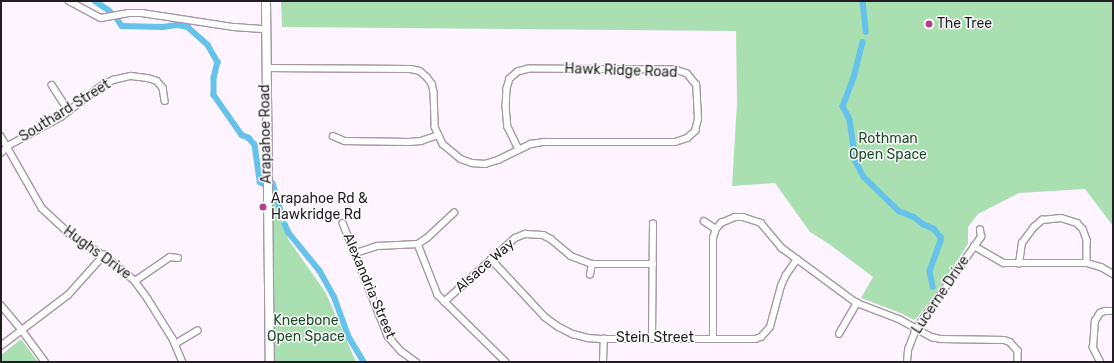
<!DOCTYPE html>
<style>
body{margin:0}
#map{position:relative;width:1114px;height:363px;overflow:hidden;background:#fef4ff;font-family:Rubik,sans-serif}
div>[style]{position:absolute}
.green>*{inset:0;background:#aadfb2}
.canal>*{height:5.5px;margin:-2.75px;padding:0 2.75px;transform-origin:2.75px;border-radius:2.75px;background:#64c2eb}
.roads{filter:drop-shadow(1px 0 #a398a4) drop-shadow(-1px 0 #a398a4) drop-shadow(0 1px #a398a4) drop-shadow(0 -1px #a398a4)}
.street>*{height:5.5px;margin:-2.75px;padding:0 2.75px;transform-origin:2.75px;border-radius:2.75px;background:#fff}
.secondary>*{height:8px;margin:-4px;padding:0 4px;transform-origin:4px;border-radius:4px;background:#fff}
.dots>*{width:11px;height:11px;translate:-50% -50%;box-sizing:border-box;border:2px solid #fff;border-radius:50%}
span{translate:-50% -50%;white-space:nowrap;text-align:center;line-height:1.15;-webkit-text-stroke:3px #fff;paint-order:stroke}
.poi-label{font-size:14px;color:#221d22}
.left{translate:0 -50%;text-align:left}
.street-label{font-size:14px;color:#221d22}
.park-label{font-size:14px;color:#1a4b26}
.frame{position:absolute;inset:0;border:2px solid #221d22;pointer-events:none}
</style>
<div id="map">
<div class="green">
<div style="clip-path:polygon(281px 1px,1113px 1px,1113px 226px,1085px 189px,1019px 193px,978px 214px,968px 227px,968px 244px,934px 296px,916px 319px,912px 319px,903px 314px,861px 298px,873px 277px,829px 244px,810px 232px,775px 183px,732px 186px,737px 103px,736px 31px,282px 27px)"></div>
<div style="clip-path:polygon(273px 194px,288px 239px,326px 293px,356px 362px,274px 362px)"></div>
<div style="clip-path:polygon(21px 339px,38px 362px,1px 362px,1px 355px)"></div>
</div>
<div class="canal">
<div style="left:95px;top:1px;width:18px;rotate:34deg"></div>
<div style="left:863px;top:1px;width:31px;rotate:84deg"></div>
<div style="left:118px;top:20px;width:7px;rotate:56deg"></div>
<div style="left:122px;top:26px;width:41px;rotate:1.4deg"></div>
<div style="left:163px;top:27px;width:15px;rotate:-8deg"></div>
<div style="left:178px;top:25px;width:10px;rotate:11deg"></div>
<div style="left:188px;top:27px;width:27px;rotate:42deg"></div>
<div style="left:208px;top:45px;width:20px;rotate:60deg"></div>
<div style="left:218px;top:62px;width:16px;rotate:104deg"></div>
<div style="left:214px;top:78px;width:17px;rotate:90deg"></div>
<div style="left:214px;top:95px;width:49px;rotate:55deg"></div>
<div style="left:242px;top:135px;width:8px;rotate:23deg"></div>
<div style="left:249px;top:138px;width:9px;rotate:49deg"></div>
<div style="left:255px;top:145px;width:37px;rotate:82deg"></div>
<div style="left:260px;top:182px;width:4px;rotate:27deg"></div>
<div style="left:863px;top:42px;width:37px;rotate:104deg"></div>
<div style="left:854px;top:78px;width:30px;rotate:111deg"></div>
<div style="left:843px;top:106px;width:16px;rotate:63deg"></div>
<div style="left:850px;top:120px;width:42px;rotate:81.9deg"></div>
<div style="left:856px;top:162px;width:17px;rotate:62deg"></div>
<div style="left:864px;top:177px;width:49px;rotate:44.2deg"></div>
<div style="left:899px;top:211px;width:16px;rotate:22deg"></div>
<div style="left:914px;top:217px;width:11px;rotate:38deg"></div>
<div style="left:923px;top:224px;width:12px;rotate:24deg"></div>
<div style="left:934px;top:229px;width:11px;rotate:49deg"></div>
<div style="left:941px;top:237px;width:4px;rotate:90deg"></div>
<div style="left:941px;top:241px;width:32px;rotate:110deg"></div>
<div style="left:930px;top:271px;width:16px;rotate:79deg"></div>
<div style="left:273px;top:183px;width:33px;rotate:74deg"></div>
<div style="left:285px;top:224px;width:10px;rotate:66deg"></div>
<div style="left:289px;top:233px;width:49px;rotate:50.8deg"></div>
<div style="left:320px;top:271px;width:29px;rotate:61deg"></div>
<div style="left:334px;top:296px;width:44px;rotate:69.9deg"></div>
<div style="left:349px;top:337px;width:29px;rotate:59deg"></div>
</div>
<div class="roads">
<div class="street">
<div style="left:69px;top:1px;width:36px;rotate:28deg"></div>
<div style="left:101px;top:18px;width:28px;rotate:-10deg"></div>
<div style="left:129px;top:13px;width:13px"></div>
<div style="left:142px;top:13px;width:93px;rotate:8.7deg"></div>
<div style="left:234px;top:27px;width:31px;rotate:4deg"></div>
<div style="left:266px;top:68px;width:145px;rotate:0.4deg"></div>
<div style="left:411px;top:69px;width:9px;rotate:13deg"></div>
<div style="left:420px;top:71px;width:9px;rotate:41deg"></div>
<div style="left:427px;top:77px;width:9px;rotate:54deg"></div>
<div style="left:432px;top:84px;width:8px;rotate:76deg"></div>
<div style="left:434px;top:92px;width:35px;rotate:88deg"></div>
<div style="left:435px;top:127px;width:19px;rotate:65deg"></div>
<div style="left:443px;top:144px;width:23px;rotate:40deg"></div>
<div style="left:461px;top:159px;width:12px;rotate:20deg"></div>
<div style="left:472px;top:163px;width:13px;rotate:4deg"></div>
<div style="left:485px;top:164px;width:14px;rotate:-17deg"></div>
<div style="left:498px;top:160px;width:37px;rotate:-26deg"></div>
<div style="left:531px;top:144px;width:13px;rotate:-9deg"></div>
<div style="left:544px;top:142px;width:131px"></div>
<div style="left:675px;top:142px;width:13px;rotate:-18deg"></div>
<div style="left:687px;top:138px;width:11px;rotate:-41deg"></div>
<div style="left:695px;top:131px;width:12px;rotate:-76deg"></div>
<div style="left:698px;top:119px;width:34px;rotate:-93deg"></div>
<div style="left:696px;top:85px;width:14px;rotate:-129deg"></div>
<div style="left:687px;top:74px;width:12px;rotate:-160deg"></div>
<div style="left:676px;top:70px;width:147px;rotate:-179.6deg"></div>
<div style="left:529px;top:69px;width:11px;rotate:165deg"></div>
<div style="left:518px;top:72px;width:11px;rotate:139deg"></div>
<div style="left:510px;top:79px;width:10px;rotate:107deg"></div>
<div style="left:507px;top:89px;width:17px;rotate:93deg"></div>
<div style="left:506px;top:106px;width:21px;rotate:85deg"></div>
<div style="left:508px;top:127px;width:25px;rotate:64deg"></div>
<div style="left:52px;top:85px;width:31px;rotate:57deg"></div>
<div style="left:1px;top:136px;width:83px;rotate:60.3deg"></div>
<div style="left:42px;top:208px;width:38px;rotate:43deg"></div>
<div style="left:70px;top:234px;width:46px;rotate:32.7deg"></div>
<div style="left:109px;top:259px;width:34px;rotate:40deg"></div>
<div style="left:135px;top:281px;width:22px;rotate:54deg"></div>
<div style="left:148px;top:299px;width:47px;rotate:58deg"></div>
<div style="left:173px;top:339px;width:25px;rotate:67deg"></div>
<div style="left:333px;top:136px;width:13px;rotate:23deg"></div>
<div style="left:345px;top:141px;width:64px;rotate:0.9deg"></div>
<div style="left:409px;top:142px;width:12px;rotate:-5deg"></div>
<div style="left:421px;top:141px;width:18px;rotate:-19deg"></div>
<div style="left:1px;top:153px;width:10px;rotate:-45deg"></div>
<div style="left:8px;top:146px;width:60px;rotate:-28.7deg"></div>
<div style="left:61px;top:117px;width:49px;rotate:-37.6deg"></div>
<div style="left:100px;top:87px;width:15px;rotate:-28deg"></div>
<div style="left:113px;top:80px;width:18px;rotate:-13deg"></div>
<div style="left:131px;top:76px;width:17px;rotate:7deg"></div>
<div style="left:148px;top:78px;width:9px;rotate:18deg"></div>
<div style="left:157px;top:81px;width:9px;rotate:49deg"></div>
<div style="left:163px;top:88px;width:13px;rotate:81deg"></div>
<div style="left:704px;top:221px;width:14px;rotate:34deg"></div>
<div style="left:343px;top:223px;width:122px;rotate:68.3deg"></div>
<div style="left:388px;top:336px;width:20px;rotate:49deg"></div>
<div style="left:401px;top:351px;width:19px;rotate:36deg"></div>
<div style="left:418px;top:244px;width:55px;rotate:68.6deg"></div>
<div style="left:438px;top:295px;width:95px;rotate:44.6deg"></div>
<div style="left:974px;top:246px;width:34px;rotate:30deg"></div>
<div style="left:1004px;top:263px;width:83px"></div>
<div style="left:1087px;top:263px;width:15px;rotate:16deg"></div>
<div style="left:1101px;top:267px;width:14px;rotate:30deg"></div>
<div style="left:356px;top:253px;width:23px;rotate:-18deg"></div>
<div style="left:378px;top:246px;width:40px;rotate:-2.9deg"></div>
<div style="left:418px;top:244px;width:11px;rotate:-34deg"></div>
<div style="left:427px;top:238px;width:37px;rotate:-43deg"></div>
<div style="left:491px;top:259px;width:79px;rotate:47deg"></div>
<div style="left:545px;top:317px;width:17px;rotate:36deg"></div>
<div style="left:559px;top:327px;width:16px;rotate:27deg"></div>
<div style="left:573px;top:334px;width:16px;rotate:15deg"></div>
<div style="left:588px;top:338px;width:16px;rotate:4deg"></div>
<div style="left:604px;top:339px;width:151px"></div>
<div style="left:755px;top:339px;width:6px;rotate:-18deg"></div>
<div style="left:761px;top:337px;width:13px;rotate:-48deg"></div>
<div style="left:770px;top:327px;width:42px;rotate:-75deg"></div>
<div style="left:781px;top:286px;width:12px;rotate:-66deg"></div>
<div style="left:786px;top:275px;width:19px;rotate:-55deg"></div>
<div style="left:1019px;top:264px;width:21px;rotate:-82deg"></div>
<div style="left:1022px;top:243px;width:20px;rotate:-53deg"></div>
<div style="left:1034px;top:227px;width:11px;rotate:-41deg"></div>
<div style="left:1042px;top:220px;width:19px;rotate:-6deg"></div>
<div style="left:1061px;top:218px;width:17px;rotate:17deg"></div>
<div style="left:1077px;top:223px;width:8px;rotate:45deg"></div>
<div style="left:1083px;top:229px;width:12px;rotate:70deg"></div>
<div style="left:1087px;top:240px;width:23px;rotate:90deg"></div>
<div style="left:590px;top:275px;width:11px;rotate:-80deg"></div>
<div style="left:135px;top:281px;width:42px;rotate:-34.4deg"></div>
<div style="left:170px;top:257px;width:8px;rotate:7deg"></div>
<div style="left:444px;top:302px;width:82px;rotate:-42deg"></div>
<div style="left:505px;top:247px;width:13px;rotate:-42deg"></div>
<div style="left:515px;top:238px;width:11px;rotate:-22deg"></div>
<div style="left:525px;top:234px;width:18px;rotate:3deg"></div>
<div style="left:543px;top:235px;width:9px;rotate:27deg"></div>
<div style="left:551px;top:239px;width:26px;rotate:40deg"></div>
<div style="left:571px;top:256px;width:22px;rotate:21deg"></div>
<div style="left:592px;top:264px;width:61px"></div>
<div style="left:1px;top:305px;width:33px;rotate:50deg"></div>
<div style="left:22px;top:330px;width:39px;rotate:54deg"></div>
<div style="left:839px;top:334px;width:36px;rotate:-60deg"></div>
<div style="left:652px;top:338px;width:114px;rotate:-89.5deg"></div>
<div style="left:713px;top:339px;width:101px;rotate:-90deg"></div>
<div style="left:713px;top:238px;width:9px;rotate:-72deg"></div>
<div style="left:716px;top:229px;width:8px;rotate:-50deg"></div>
<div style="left:721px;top:223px;width:15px;rotate:-23deg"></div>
<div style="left:735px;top:217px;width:8px"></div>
<div style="left:743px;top:217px;width:19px;rotate:18deg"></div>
<div style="left:761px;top:223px;width:33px;rotate:50deg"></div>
<div style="left:782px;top:248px;width:93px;rotate:36.3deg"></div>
<div style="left:857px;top:303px;width:45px;rotate:20.9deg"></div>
<div style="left:899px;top:319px;width:38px;rotate:29deg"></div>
<div style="left:932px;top:337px;width:9px;rotate:13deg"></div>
<div style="left:941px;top:339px;width:63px;rotate:0.9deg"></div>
<div style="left:1004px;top:340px;width:6px;rotate:18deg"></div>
<div style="left:1010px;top:342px;width:12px;rotate:48deg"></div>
<div style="left:1018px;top:351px;width:11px;rotate:90deg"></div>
<div style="left:175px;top:344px;width:26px;rotate:-31deg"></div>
<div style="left:1px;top:346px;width:84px;rotate:-37.3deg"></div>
<div style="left:68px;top:295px;width:54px;rotate:-48deg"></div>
<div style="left:603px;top:362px;width:23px;rotate:-88deg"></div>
<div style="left:907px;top:362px;width:12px;rotate:-85deg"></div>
<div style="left:908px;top:350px;width:22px;rotate:-69deg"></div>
<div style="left:916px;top:329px;width:113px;rotate:-54.8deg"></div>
<div style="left:981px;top:237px;width:7px;rotate:-98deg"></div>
<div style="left:1100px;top:362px;width:16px;rotate:-117deg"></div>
<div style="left:1093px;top:348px;width:27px;rotate:-86deg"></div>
<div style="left:1095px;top:321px;width:9px;rotate:-58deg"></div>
<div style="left:1100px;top:313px;width:5px;rotate:-22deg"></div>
<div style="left:1105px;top:311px;width:8px"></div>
</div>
<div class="secondary">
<div style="left:266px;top:1px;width:361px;rotate:89.4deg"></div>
</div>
</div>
<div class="dots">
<div style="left:929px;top:24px;background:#b73d8f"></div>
<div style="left:263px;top:207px;background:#b73d8f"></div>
</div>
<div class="poi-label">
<span class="left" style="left:937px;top:24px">The Tree</span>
<span class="left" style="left:271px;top:207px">Arapahoe Rd &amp;<br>Hawkridge Rd</span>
</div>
<div class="street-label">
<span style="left:621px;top:71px;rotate:2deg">Hawk Ridge Road</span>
<span style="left:65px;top:111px;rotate:-32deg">Southard Street</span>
<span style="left:266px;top:134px;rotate:-91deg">Arapahoe Road</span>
<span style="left:97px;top:253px;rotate:36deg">Hughs Drive</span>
<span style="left:485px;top:266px;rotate:-41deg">Alsace Way</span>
<span style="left:369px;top:286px;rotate:67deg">Alexandria Street</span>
<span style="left:941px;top:295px;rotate:-56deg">Lucerne Drive</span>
<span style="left:655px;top:338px">Stein Street</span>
</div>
<div class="park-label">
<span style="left:888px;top:147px">Rothman<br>Open Space</span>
<span style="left:306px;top:329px">Kneebone<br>Open Space</span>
</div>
<div class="frame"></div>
</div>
